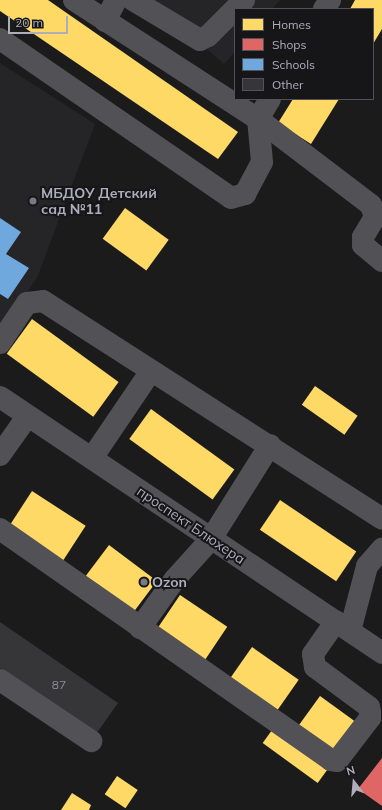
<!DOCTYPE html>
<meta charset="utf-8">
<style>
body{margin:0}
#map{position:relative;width:382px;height:810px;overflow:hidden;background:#1b1b1c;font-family:Mulish,sans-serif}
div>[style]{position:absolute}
.built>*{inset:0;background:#252528}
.homes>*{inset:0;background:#ffd966;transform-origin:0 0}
.shops>*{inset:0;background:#e06666}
.schools>*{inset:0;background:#6fa8dc}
.building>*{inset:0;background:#363638}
.minor>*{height:22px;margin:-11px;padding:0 11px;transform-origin:11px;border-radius:11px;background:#515156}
.dots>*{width:11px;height:11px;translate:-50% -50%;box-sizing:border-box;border:2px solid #161518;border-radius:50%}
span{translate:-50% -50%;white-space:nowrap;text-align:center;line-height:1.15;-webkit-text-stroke:4px #161518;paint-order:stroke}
.number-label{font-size:12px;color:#8f8f9b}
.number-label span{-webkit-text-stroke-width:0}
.poi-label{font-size:14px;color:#adadbc;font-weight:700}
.left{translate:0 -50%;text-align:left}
.street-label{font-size:14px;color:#adadbc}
.legend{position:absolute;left:234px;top:8px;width:140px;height:92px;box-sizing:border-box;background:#161518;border:1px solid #52525a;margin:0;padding:5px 7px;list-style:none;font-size:12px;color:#adadbc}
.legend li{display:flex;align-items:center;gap:8px;height:20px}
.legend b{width:20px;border:1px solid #52525a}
.north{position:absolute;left:334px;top:762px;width:40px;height:40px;-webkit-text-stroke:3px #161518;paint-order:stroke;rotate:344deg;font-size:11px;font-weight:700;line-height:16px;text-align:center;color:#adadbc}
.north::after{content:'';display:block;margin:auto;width:14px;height:18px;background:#adadbc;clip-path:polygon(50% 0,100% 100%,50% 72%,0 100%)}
.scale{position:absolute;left:8px;top:16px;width:60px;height:18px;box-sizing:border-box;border:2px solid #adadbc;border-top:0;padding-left:5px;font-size:12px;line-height:14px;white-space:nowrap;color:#adadbc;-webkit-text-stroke:3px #161518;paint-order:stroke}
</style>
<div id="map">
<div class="built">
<div style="clip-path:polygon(151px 0,280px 0,272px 9px,235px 9px,235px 52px,224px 64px)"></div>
<div style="clip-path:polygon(0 63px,95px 124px,37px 278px,0 331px)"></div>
</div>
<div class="homes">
<div style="clip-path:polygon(0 0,48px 0,238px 132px,218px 159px,0 11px)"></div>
<div style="clip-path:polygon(355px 0,382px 0,382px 29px,373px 44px,373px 9px,350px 9px)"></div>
<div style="clip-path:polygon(293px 99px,339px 99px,311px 144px,278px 123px)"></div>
<div style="left:125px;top:208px;width:54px;height:38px;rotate:36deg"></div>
<div style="left:32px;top:319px;width:107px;height:43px;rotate:36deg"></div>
<div style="left:315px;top:386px;width:52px;height:23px;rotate:35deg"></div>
<div style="left:151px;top:409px;width:103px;height:37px;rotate:36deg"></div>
<div style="left:32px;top:491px;width:64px;height:42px;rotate:33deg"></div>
<div style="left:280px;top:500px;width:92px;height:36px;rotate:34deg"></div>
<div style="left:109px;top:545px;width:60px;height:39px;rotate:37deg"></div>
<div style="left:180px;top:595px;width:57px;height:42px;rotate:34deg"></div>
<div style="left:252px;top:647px;width:57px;height:39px;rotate:35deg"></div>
<div style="left:320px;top:696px;width:49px;height:37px;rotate:36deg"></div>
<div style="left:275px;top:726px;width:68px;height:21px;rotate:36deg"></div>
<div style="left:117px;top:776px;width:25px;height:22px;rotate:34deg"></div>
<div style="clip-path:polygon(72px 793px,91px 805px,89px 810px,61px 810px)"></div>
</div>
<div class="shops">
<div style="clip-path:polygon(382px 758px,382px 806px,358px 789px)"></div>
</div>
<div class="schools">
<div style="clip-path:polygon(0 218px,21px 232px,6px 254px,29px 268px,8px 299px,0 294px)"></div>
</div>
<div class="building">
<div style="clip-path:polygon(0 622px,118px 703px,96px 734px,0 668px)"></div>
</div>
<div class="minor">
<div style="left:74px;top:0;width:219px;rotate:32.9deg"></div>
<div style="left:258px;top:119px;width:142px;rotate:37.3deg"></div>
<div style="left:371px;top:205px;width:13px;rotate:72deg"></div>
<div style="left:375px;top:217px;width:23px;rotate:121deg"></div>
<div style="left:363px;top:237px;width:8px;rotate:90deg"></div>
<div style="left:363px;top:245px;width:25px;rotate:40deg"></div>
<div style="left:133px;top:0;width:78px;rotate:30.8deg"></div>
<div style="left:200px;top:40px;width:9px;rotate:-27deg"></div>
<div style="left:208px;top:36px;width:51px;rotate:-45deg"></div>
<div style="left:324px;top:9px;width:11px;rotate:-56deg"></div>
<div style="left:105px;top:21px;width:24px;rotate:-62deg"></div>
<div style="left:0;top:39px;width:280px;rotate:34.5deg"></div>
<div style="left:231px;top:198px;width:15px;rotate:-16deg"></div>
<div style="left:245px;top:194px;width:36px;rotate:-62deg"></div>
<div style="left:262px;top:162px;width:43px;rotate:-95.3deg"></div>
<div style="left:258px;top:119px;width:23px;rotate:-59deg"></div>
<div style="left:0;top:343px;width:48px;rotate:-56deg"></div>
<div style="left:27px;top:303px;width:16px;rotate:-7deg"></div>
<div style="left:43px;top:301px;width:403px;rotate:32.7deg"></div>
<div style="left:0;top:397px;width:460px;rotate:33.8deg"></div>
<div style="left:0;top:455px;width:47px;rotate:-54.6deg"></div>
<div style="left:92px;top:458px;width:105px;rotate:-55.9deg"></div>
<div style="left:0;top:529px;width:404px;rotate:34.9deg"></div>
<div style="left:331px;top:760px;width:6px;rotate:9deg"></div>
<div style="left:337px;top:761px;width:54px;rotate:-52.5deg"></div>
<div style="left:370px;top:718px;width:6px;rotate:-90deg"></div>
<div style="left:370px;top:712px;width:5px;rotate:-101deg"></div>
<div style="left:369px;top:707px;width:67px;rotate:-143.5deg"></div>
<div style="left:315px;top:667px;width:13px;rotate:-99deg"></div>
<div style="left:313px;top:654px;width:40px;rotate:-55.1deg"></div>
<div style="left:140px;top:628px;width:60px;rotate:-54.5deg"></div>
<div style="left:175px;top:579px;width:54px;rotate:-48deg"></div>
<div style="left:211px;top:539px;width:111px;rotate:-57.9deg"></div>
<div style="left:350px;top:631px;width:67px;rotate:-75.3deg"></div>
<div style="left:367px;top:566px;width:23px;rotate:-49deg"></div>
<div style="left:0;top:680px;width:110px;rotate:33.8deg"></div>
</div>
<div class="dots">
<div style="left:33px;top:201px;background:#7a7a84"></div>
<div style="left:144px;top:582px;background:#7a7a84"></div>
</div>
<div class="number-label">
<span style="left:59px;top:685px">87</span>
</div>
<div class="poi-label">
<span class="left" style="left:41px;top:201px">МБДОУ Детский<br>сад №11</span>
<span class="left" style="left:152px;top:582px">Ozon</span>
</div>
<div class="street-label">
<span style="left:191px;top:525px;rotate:34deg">проспект Блюхера</span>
</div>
<ul class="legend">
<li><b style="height:11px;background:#ffd966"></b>Homes</li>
<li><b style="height:11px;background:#e06666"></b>Shops</li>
<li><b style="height:11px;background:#6fa8dc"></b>Schools</li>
<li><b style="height:11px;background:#363638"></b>Other</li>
</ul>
<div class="north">N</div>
<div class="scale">20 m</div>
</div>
